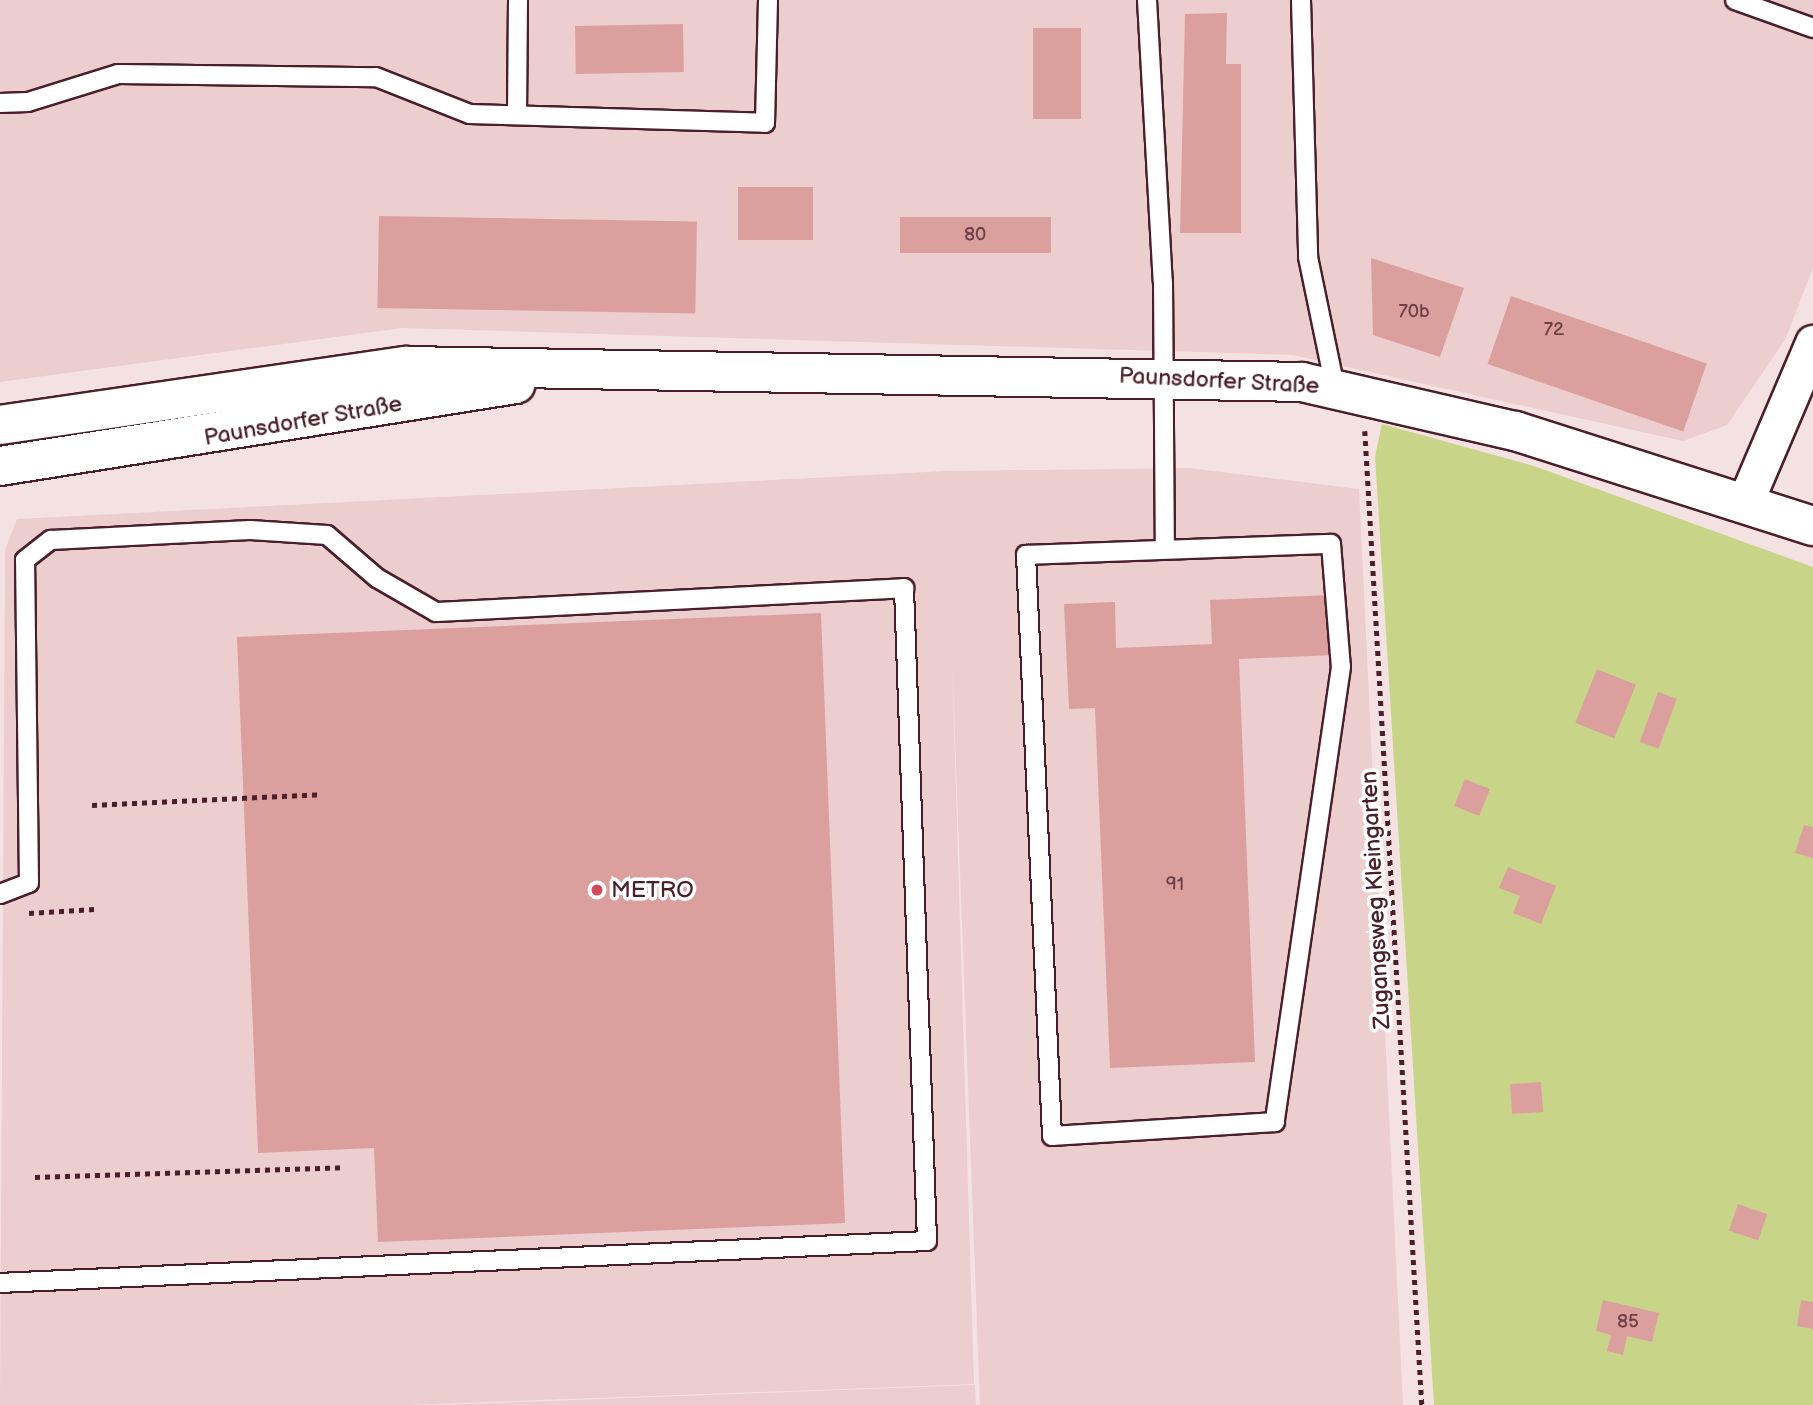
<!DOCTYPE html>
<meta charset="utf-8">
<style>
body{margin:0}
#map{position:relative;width:1813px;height:1405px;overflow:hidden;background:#f4e2e2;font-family:"Balsamiq Sans",sans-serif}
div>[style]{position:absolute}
.built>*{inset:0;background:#eccece}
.green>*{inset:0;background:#c8d589}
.building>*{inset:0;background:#dba09e;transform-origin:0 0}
.path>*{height:4.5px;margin-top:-2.25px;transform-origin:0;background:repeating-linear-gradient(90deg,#4a1f2b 0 5px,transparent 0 10px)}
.roads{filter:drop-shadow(2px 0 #4a1f2b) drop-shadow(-2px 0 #4a1f2b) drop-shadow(0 2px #4a1f2b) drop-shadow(0 -2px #4a1f2b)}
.service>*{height:18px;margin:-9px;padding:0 9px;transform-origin:9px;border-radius:9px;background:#fff}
.minor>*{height:35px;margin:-17.5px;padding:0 17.5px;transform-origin:17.5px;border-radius:17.5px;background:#fff}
.secondary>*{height:38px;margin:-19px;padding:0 19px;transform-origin:19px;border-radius:19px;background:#fff}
.dots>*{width:19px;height:19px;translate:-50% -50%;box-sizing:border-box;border:4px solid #fff;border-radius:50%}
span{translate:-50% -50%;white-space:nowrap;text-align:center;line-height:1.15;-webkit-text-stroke:7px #fff;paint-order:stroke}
.number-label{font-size:19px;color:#6e3f48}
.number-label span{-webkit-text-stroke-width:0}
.street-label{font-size:23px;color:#4a1f2b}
.poi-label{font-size:23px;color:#4a1f2b}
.left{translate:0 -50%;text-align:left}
</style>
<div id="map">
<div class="built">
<div style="clip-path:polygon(0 0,1813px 0,1813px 268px,1785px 340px,1727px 425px,1683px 441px,1293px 355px,402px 328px,0 382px)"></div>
<div style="clip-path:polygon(1189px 468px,1359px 489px,1403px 1405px,980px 1405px,952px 659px,974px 1384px,409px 1405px,0 1405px,5px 550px,17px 519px,946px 471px)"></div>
<div style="clip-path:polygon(975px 1385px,976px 1405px,443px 1405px)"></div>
</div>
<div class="green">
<div style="clip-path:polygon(1382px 424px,1534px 466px,1813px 567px,1813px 1405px,1434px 1405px,1375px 456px)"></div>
</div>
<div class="building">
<div style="clip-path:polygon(1227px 13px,1226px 64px,1241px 64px,1241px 233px,1180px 233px,1185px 14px)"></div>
<div style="left:683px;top:24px;width:48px;height:108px;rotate:89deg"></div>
<div style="left:1033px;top:28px;width:48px;height:91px"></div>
<div style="left:738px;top:187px;width:75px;height:53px"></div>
<div style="left:379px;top:216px;width:318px;height:92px;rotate:1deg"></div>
<div style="left:900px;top:217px;width:151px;height:36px"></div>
<div style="clip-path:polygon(1371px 258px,1464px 288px,1440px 357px,1373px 335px)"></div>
<div style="left:1511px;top:296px;width:207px;height:72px;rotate:19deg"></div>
<div style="clip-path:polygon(1332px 595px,1334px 655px,1239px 659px,1255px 1062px,1110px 1068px,1095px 708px,1069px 709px,1064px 604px,1115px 602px,1116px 648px,1212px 644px,1210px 600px)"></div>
<div style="clip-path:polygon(821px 613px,845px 1223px,378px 1242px,374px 1148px,258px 1153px,237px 637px)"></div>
<div style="left:1597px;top:669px;width:42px;height:58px;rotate:22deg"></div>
<div style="left:1658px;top:692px;width:20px;height:53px;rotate:20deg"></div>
<div style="left:1465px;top:779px;width:27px;height:29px;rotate:22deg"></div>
<div style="clip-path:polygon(1804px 825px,1813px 827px,1813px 858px,1795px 853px)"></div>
<div style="clip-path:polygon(1508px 867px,1556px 886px,1541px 924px,1513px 913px,1520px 896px,1499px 888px)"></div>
<div style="left:1541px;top:1082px;width:30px;height:31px;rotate:86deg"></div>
<div style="left:1738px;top:1204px;width:31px;height:28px;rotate:19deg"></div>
<div style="clip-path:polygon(1603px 1300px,1659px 1313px,1652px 1342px,1627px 1336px,1623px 1355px,1607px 1351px,1611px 1335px,1596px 1331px)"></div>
<div style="clip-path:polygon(1801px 1300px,1813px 1302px,1813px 1329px,1797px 1326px)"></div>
</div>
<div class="path">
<div style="left:1365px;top:431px;width:976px;rotate:86.65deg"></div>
<div style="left:92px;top:805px;width:230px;rotate:-2.7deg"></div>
<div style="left:29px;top:913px;width:66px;rotate:-3.5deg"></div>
<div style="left:35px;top:1177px;width:310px;rotate:-1.8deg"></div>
</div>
<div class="roads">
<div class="service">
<div style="left:1147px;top:0;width:282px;rotate:86.8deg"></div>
<div style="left:1163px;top:282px;width:267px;rotate:89.6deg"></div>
<div style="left:1301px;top:0;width:257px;rotate:88.4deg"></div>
<div style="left:1308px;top:257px;width:133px;rotate:78.3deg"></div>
<div style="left:1735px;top:0;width:83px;rotate:19.7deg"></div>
<div style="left:0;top:103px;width:28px;rotate:-2deg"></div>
<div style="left:28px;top:102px;width:94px;rotate:-17.3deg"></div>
<div style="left:118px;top:74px;width:258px;rotate:0.7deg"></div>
<div style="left:376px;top:77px;width:101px;rotate:21.5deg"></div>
<div style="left:470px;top:114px;width:295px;rotate:1.7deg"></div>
<div style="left:765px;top:123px;width:123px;rotate:-88.6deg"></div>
<div style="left:517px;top:115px;width:115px;rotate:-89.5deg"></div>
<div style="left:1331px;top:544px;width:123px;rotate:85.4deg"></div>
<div style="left:1341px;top:667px;width:460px;rotate:98.3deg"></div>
<div style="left:1275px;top:1122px;width:223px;rotate:176.4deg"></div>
<div style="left:1052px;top:1136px;width:582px;rotate:-92.56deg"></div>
<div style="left:1026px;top:555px;width:305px;rotate:-2.1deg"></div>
<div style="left:0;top:894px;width:31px;rotate:-21deg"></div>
<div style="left:29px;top:883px;width:323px;rotate:-90.7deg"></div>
<div style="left:25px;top:560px;width:33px;rotate:-38deg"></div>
<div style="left:51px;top:540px;width:199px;rotate:-2.9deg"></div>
<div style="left:250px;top:530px;width:77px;rotate:3.7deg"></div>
<div style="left:327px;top:535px;width:66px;rotate:40.7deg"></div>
<div style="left:377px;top:578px;width:68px;rotate:30deg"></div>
<div style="left:436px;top:612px;width:469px;rotate:-2.9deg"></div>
<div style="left:904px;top:588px;width:653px;rotate:87.98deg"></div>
<div style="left:927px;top:1241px;width:928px;rotate:177.41deg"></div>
</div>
<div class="minor">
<div style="left:1746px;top:500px;width:171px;rotate:-66.9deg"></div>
</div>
<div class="secondary">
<div style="left:0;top:425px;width:410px;rotate:-8.3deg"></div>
<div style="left:406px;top:366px;width:896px;rotate:1.02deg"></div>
<div style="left:1302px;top:382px;width:219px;rotate:13deg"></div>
<div style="left:1515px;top:431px;width:313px;rotate:17.7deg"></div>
<div style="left:0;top:466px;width:522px;rotate:-9.03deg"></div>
</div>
</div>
<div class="dots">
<div style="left:597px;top:890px;background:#d1495b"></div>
</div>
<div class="number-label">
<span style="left:975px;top:235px">80</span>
<span style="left:1414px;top:312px">70b</span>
<span style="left:1554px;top:330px">72</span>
<span style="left:1175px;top:885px">91</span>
<span style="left:1628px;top:1322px">85</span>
</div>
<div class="street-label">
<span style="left:1219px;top:381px;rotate:3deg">Paunsdorfer Straße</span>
<span style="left:303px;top:421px;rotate:-10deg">Paunsdorfer Straße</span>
<span style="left:1376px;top:900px;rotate:-93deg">Zugangsweg Kleingarten</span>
</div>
<div class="poi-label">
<span class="left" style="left:611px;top:890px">METRO</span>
</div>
</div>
